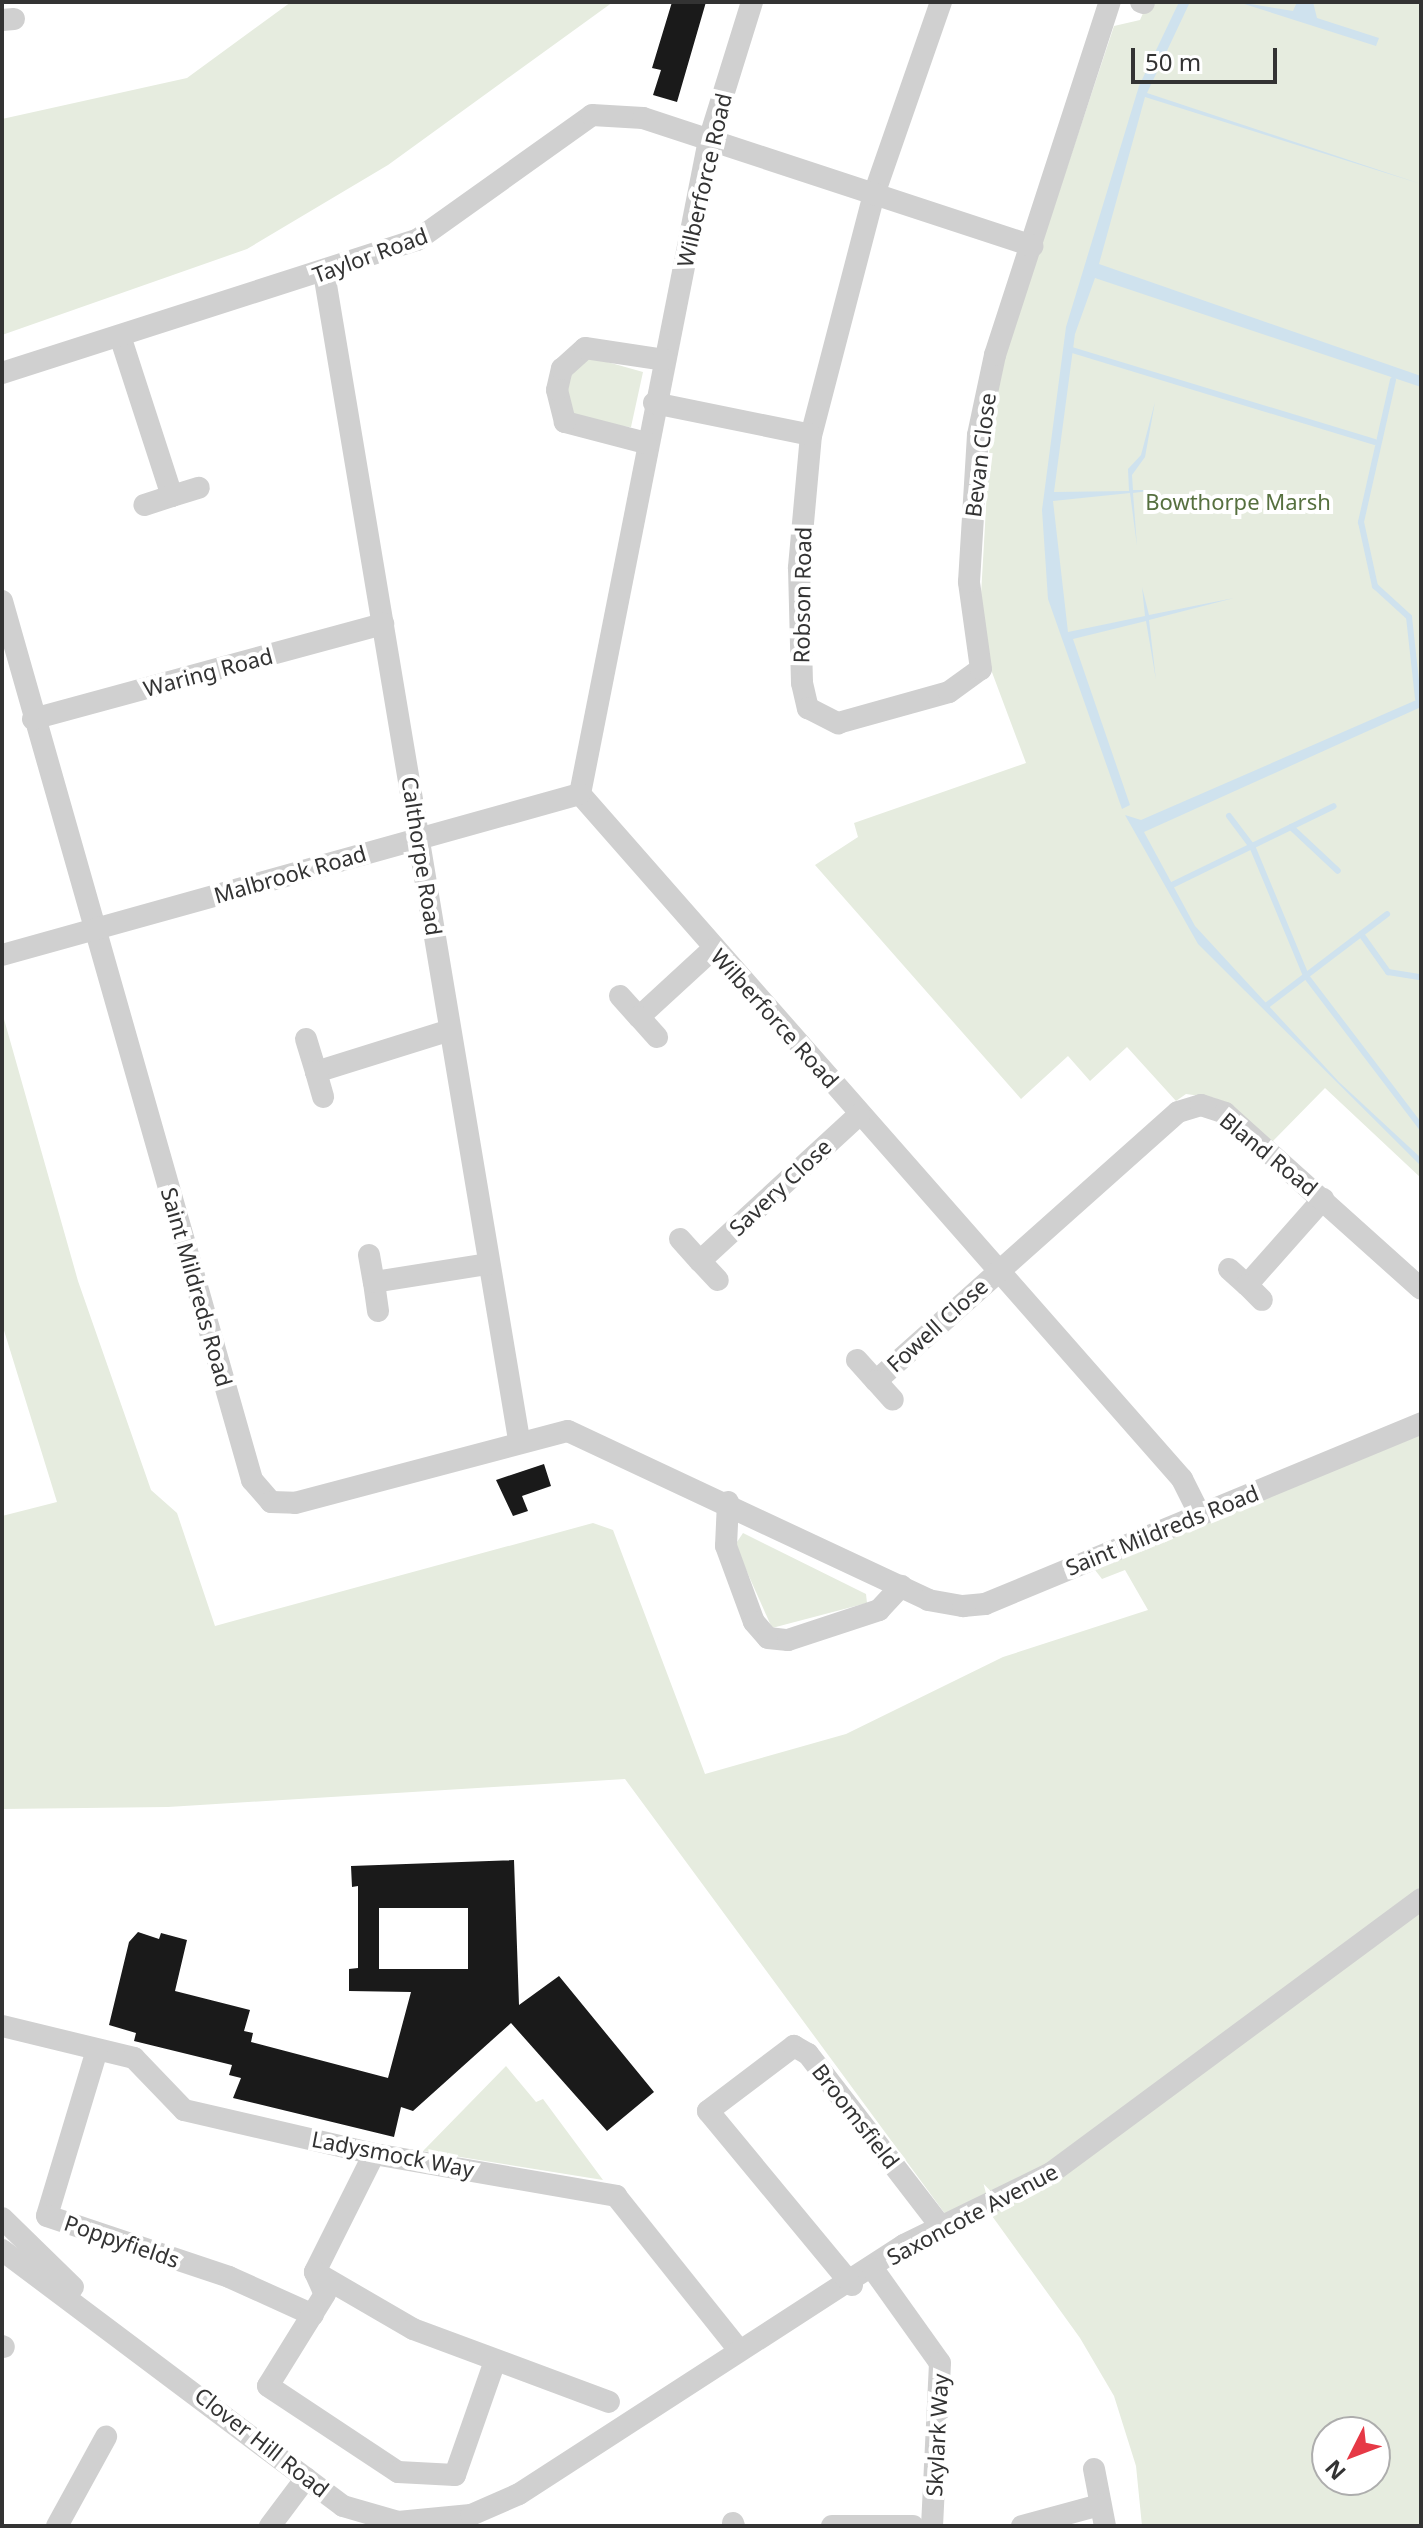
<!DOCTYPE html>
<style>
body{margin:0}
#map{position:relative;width:1423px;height:2528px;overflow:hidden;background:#fff;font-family:"Noto Sans",sans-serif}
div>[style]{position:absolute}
.green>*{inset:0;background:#e6ecdf}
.water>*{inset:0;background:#cfe2ee}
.stream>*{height:6px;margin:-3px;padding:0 3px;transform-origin:3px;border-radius:3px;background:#cfe2ee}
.building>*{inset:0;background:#1a1a1a}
.minor>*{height:22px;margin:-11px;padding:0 11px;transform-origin:11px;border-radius:11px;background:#d0d0d0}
span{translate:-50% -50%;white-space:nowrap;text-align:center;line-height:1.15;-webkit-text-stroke:8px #fff;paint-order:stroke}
.street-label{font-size:22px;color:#333}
.park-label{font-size:22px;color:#56703f}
.frame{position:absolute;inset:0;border:4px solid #333;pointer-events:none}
.north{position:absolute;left:1311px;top:2416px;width:80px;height:80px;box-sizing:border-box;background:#fff;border:2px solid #adadad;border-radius:50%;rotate:228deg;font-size:22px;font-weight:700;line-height:32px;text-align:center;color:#333}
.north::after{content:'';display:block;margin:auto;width:28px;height:36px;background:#e63946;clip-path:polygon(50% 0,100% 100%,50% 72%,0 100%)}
.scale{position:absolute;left:1131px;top:48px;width:146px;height:36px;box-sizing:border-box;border:4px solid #333;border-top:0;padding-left:10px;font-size:24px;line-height:28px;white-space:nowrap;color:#333;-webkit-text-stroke:6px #fff;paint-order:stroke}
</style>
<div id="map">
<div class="green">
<div style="clip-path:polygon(291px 2px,613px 2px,388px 165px,247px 249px,2px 335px,2px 119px,187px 78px)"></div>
<div style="clip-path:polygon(1148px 2px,1421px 2px,1421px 1178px,1325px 1088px,1272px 1142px,1215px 1098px,1186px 1094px,1176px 1101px,1127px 1047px,1090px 1081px,1068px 1056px,1021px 1099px,815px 865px,858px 837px,854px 823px,1026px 763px,990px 667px,981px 595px,991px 420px,1005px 354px,1114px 26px,1140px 20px)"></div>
<div style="clip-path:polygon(586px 356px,643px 372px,631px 427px,579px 424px,565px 409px,569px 373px)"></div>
<div style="clip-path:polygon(evenodd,2px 1012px,78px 1281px,151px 1490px,177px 1513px,215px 1626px,593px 1523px,613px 1530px,705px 1774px,846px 1734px,1003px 1657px,1148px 1610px,1125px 1570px,1102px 1579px,1095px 1570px,1421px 1432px,1421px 2526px,1142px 2526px,1136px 2466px,1114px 2396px,1080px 2338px,987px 2209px,957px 2230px,625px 1779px,168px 1807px,2px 1809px,2px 1516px,57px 1502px,2px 1324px,2px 1012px,1327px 2432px,1375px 2432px,1375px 2480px,1327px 2480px,1327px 2432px)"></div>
<div style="clip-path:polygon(743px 1533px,866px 1594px,867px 1603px,772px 1628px,735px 1545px)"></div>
<div style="clip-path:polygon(506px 2066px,536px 2102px,543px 2099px,603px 2180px,423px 2151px)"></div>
</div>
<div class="water">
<div style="clip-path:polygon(1179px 2px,1190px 2px,1147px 93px,1421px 184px,1145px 97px,1099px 264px,1421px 376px,1421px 387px,1095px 278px,1075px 334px,1054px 492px,1129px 491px,1128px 469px,1141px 455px,1155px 402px,1145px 457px,1132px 475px,1133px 490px,1156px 490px,1133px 493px,1137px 546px,1130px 493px,1053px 501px,1068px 632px,1145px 616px,1142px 587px,1149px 615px,1234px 598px,1149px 620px,1156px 680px,1146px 621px,1073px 639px,1130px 805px,1122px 809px,1048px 599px,1042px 510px,1066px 327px,1139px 86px)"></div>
<div style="clip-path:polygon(1238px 2px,1293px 11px,1297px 2px,1313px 2px,1317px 18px,1379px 38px,1376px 46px)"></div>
<div style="clip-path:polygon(1421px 698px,1421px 707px,1144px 832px,1195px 926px,1339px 1082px,1421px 1158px,1421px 1166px,1198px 944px,1125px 815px,1141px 820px)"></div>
</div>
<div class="stream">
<div style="left:1072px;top:350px;width:316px;rotate:16.9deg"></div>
<div style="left:1393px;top:380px;width:146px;rotate:102.7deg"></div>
<div style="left:1361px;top:522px;width:66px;rotate:77.7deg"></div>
<div style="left:1375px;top:586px;width:46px;rotate:42.4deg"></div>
<div style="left:1409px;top:617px;width:82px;rotate:83.7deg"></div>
<div style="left:1229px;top:816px;width:38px;rotate:53deg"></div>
<div style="left:1252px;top:846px;width:141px;rotate:67.4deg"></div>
<div style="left:1306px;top:976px;width:190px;rotate:52.7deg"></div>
<div style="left:1291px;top:827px;width:64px;rotate:43.1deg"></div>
<div style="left:1170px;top:886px;width:182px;rotate:-26deg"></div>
<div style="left:1361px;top:934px;width:47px;rotate:54.6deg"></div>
<div style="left:1388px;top:972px;width:33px;rotate:9deg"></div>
<div style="left:1266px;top:1006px;width:152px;rotate:-37.2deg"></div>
</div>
<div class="building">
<div style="clip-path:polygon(672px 2px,706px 2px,677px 102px,653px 95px,661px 70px,652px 68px)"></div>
<div style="clip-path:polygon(544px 1464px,551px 1486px,522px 1496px,528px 1511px,513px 1516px,496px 1480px)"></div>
<div style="clip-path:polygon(evenodd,514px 1860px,519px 2005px,559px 1976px,654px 2092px,607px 2131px,511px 2023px,413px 2111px,401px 2107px,394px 2137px,233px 2098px,241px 2078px,229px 2075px,232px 2065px,134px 2041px,136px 2033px,109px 2025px,129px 1942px,138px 1932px,159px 1939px,161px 1933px,187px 1940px,175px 1991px,250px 2010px,244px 2031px,253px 2033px,251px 2042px,388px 2078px,411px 1992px,349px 1991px,349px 1969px,358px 1968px,358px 1886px,352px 1887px,351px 1866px,514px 1860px,379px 1908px,468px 1908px,468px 1969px,379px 1969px,379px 1908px)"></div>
</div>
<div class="minor">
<div style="left:752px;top:2px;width:145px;rotate:107.3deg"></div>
<div style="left:709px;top:140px;width:667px;rotate:101.16deg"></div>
<div style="left:580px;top:794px;width:912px;rotate:48.69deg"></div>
<div style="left:1182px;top:1479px;width:40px;rotate:63.4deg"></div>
<div style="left:941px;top:2px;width:203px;rotate:109.2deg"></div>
<div style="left:874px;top:194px;width:249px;rotate:104.6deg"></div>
<div style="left:811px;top:435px;width:134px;rotate:95.2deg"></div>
<div style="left:799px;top:568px;width:115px;rotate:88.5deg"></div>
<div style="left:802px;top:683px;width:26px;rotate:77deg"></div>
<div style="left:808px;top:708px;width:34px;rotate:27deg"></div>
<div style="left:838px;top:723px;width:115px;rotate:-15.6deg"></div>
<div style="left:949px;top:692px;width:39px;rotate:-36deg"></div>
<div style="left:981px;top:669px;width:88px;rotate:-97.9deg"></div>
<div style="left:969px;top:582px;width:147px;rotate:-86.5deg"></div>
<div style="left:978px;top:435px;width:82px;rotate:-78deg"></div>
<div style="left:995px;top:355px;width:371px;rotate:-72deg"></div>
<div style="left:1141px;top:2px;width:3px;rotate:18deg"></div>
<div style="left:2px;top:20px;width:12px;rotate:-5deg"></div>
<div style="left:324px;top:273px;width:1182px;rotate:80.51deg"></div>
<div style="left:120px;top:336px;width:168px;rotate:72deg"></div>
<div style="left:172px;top:496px;width:29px;rotate:162deg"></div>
<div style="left:2px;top:373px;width:436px;rotate:-17.8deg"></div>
<div style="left:417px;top:240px;width:215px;rotate:-35.5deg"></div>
<div style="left:592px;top:115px;width:51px;rotate:3.4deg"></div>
<div style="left:643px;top:118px;width:410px;rotate:18.2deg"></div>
<div style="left:654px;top:403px;width:160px;rotate:11.5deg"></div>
<div style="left:646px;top:443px;width:84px;rotate:-165.5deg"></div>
<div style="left:565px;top:422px;width:33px;rotate:-104deg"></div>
<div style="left:557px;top:390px;width:22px;rotate:-77deg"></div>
<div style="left:562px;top:369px;width:31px;rotate:-42deg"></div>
<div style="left:585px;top:348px;width:80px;rotate:8.6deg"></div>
<div style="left:172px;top:496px;width:28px;rotate:-17deg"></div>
<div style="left:2px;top:601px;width:914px;rotate:74.12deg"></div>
<div style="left:252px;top:1480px;width:29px;rotate:49deg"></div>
<div style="left:271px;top:1502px;width:24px;rotate:2deg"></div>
<div style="left:295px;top:1503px;width:282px;rotate:-14.8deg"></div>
<div style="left:568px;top:1431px;width:398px;rotate:25.1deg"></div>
<div style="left:928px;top:1600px;width:36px;rotate:10deg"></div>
<div style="left:963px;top:1606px;width:22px;rotate:-5deg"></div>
<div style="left:985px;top:1604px;width:472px;rotate:-22.5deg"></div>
<div style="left:33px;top:719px;width:363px;rotate:-15.2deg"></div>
<div style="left:2px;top:955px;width:600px;rotate:-15.57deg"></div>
<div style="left:620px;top:996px;width:28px;rotate:48deg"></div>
<div style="left:639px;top:1017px;width:100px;rotate:-42.6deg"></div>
<div style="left:639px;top:1017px;width:27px;rotate:48deg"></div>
<div style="left:306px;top:1039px;width:34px;rotate:73deg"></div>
<div style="left:316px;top:1072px;width:140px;rotate:-17.4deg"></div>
<div style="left:316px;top:1072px;width:26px;rotate:74deg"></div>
<div style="left:680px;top:1239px;width:30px;rotate:48deg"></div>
<div style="left:700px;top:1261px;width:217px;rotate:-42.6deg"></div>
<div style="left:369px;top:1255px;width:27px;rotate:80deg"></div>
<div style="left:700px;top:1261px;width:26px;rotate:47deg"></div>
<div style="left:1229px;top:1269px;width:24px;rotate:42deg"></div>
<div style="left:1247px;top:1285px;width:115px;rotate:-48.5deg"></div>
<div style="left:1247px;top:1285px;width:21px;rotate:45deg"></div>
<div style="left:378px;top:1311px;width:29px;rotate:-98deg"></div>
<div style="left:374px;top:1282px;width:115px;rotate:-9deg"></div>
<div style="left:857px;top:1360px;width:28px;rotate:48deg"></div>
<div style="left:876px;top:1381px;width:404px;rotate:-41.7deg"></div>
<div style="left:1178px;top:1112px;width:24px;rotate:-17deg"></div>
<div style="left:1201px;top:1105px;width:25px;rotate:18deg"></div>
<div style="left:1225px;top:1113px;width:263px;rotate:41.9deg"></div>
<div style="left:876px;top:1381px;width:25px;rotate:48deg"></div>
<div style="left:728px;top:1502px;width:44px;rotate:92.6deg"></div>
<div style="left:726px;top:1546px;width:81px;rotate:69.8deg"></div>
<div style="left:754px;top:1622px;width:21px;rotate:49deg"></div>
<div style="left:768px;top:1638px;width:20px;rotate:6deg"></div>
<div style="left:788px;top:1640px;width:96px;rotate:-18.2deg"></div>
<div style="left:879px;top:1610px;width:33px;rotate:-47deg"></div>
<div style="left:2px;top:2026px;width:136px;rotate:13.6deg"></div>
<div style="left:134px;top:2058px;width:72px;rotate:46.1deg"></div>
<div style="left:184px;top:2110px;width:195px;rotate:13deg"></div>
<div style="left:374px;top:2154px;width:246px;rotate:9.8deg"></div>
<div style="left:616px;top:2196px;width:196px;rotate:51.4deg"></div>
<div style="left:97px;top:2050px;width:173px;rotate:106.8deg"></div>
<div style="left:47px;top:2216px;width:192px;rotate:18.5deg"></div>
<div style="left:229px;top:2277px;width:92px;rotate:24.3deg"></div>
<div style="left:374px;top:2154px;width:132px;rotate:116.6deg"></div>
<div style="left:315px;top:2272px;width:24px;rotate:66deg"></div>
<div style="left:325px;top:2294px;width:108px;rotate:121.8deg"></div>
<div style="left:268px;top:2386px;width:156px;rotate:33.5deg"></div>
<div style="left:398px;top:2472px;width:57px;rotate:3deg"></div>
<div style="left:455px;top:2475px;width:121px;rotate:-70.7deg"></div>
<div style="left:2px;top:2218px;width:99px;rotate:44.2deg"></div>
<div style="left:2px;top:2250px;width:426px;rotate:36.9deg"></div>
<div style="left:343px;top:2506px;width:57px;rotate:16.2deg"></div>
<div style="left:398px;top:2522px;width:73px;rotate:-5.5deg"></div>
<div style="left:471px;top:2515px;width:52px;rotate:-23.6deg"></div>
<div style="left:519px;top:2494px;width:459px;rotate:-32.9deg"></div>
<div style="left:904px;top:2245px;width:164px;rotate:-26.1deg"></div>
<div style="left:1051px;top:2173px;width:460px;rotate:-36.5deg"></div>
<div style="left:873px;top:2269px;width:115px;rotate:54.5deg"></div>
<div style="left:940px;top:2363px;width:163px;rotate:92.8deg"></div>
<div style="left:315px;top:2272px;width:113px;rotate:30.2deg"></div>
<div style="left:413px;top:2329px;width:209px;rotate:20.4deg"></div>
<div style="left:852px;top:2285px;width:226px;rotate:-129.6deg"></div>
<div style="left:708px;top:2111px;width:108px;rotate:-37.1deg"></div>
<div style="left:794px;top:2046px;width:16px;rotate:30deg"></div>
<div style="left:808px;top:2054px;width:218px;rotate:52.4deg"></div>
<div style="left:2px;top:2346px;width:2px;rotate:27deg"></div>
<div style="left:1094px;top:2469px;width:58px;rotate:79.1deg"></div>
<div style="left:733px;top:2523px;width:3px;rotate:72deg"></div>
<div style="left:57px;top:2526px;width:102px;rotate:-61.2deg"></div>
<div style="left:270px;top:2526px;width:60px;rotate:-53.1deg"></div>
<div style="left:832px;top:2526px;width:81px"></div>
<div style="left:1022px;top:2526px;width:81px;rotate:-15.1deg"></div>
</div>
<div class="street-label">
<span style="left:704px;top:180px;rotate:-77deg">Wilberforce Road</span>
<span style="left:370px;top:255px;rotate:-20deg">Taylor Road</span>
<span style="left:980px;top:455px;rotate:-83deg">Bevan Close</span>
<span style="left:802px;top:595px;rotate:-89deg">Robson Road</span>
<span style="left:208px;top:672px;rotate:-15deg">Waring Road</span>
<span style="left:422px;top:856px;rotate:81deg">Calthorpe Road</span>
<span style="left:290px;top:874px;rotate:-16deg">Malbrook Road</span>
<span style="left:775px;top:1018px;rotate:48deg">Wilberforce Road</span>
<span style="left:1269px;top:1154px;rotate:39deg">Bland Road</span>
<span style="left:780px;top:1187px;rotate:-43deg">Savery Close</span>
<span style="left:197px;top:1287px;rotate:74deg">Saint Mildreds Road</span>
<span style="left:937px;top:1325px;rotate:-42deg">Fowell Close</span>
<span style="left:1162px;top:1530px;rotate:-22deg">Saint Mildreds Road</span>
<span style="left:856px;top:2116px;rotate:52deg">Broomsfield</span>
<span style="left:393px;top:2154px;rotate:11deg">Ladysmock Way</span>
<span style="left:972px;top:2214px;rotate:-28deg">Saxoncote Avenue</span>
<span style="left:122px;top:2241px;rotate:19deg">Poppyfields</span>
<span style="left:937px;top:2435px;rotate:-87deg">Skylark Way</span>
<span style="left:262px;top:2442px;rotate:38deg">Clover Hill Road</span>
</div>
<div class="park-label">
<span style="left:1238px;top:502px">Bowthorpe Marsh</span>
</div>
<div class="frame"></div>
<div class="north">N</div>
<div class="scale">50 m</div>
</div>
